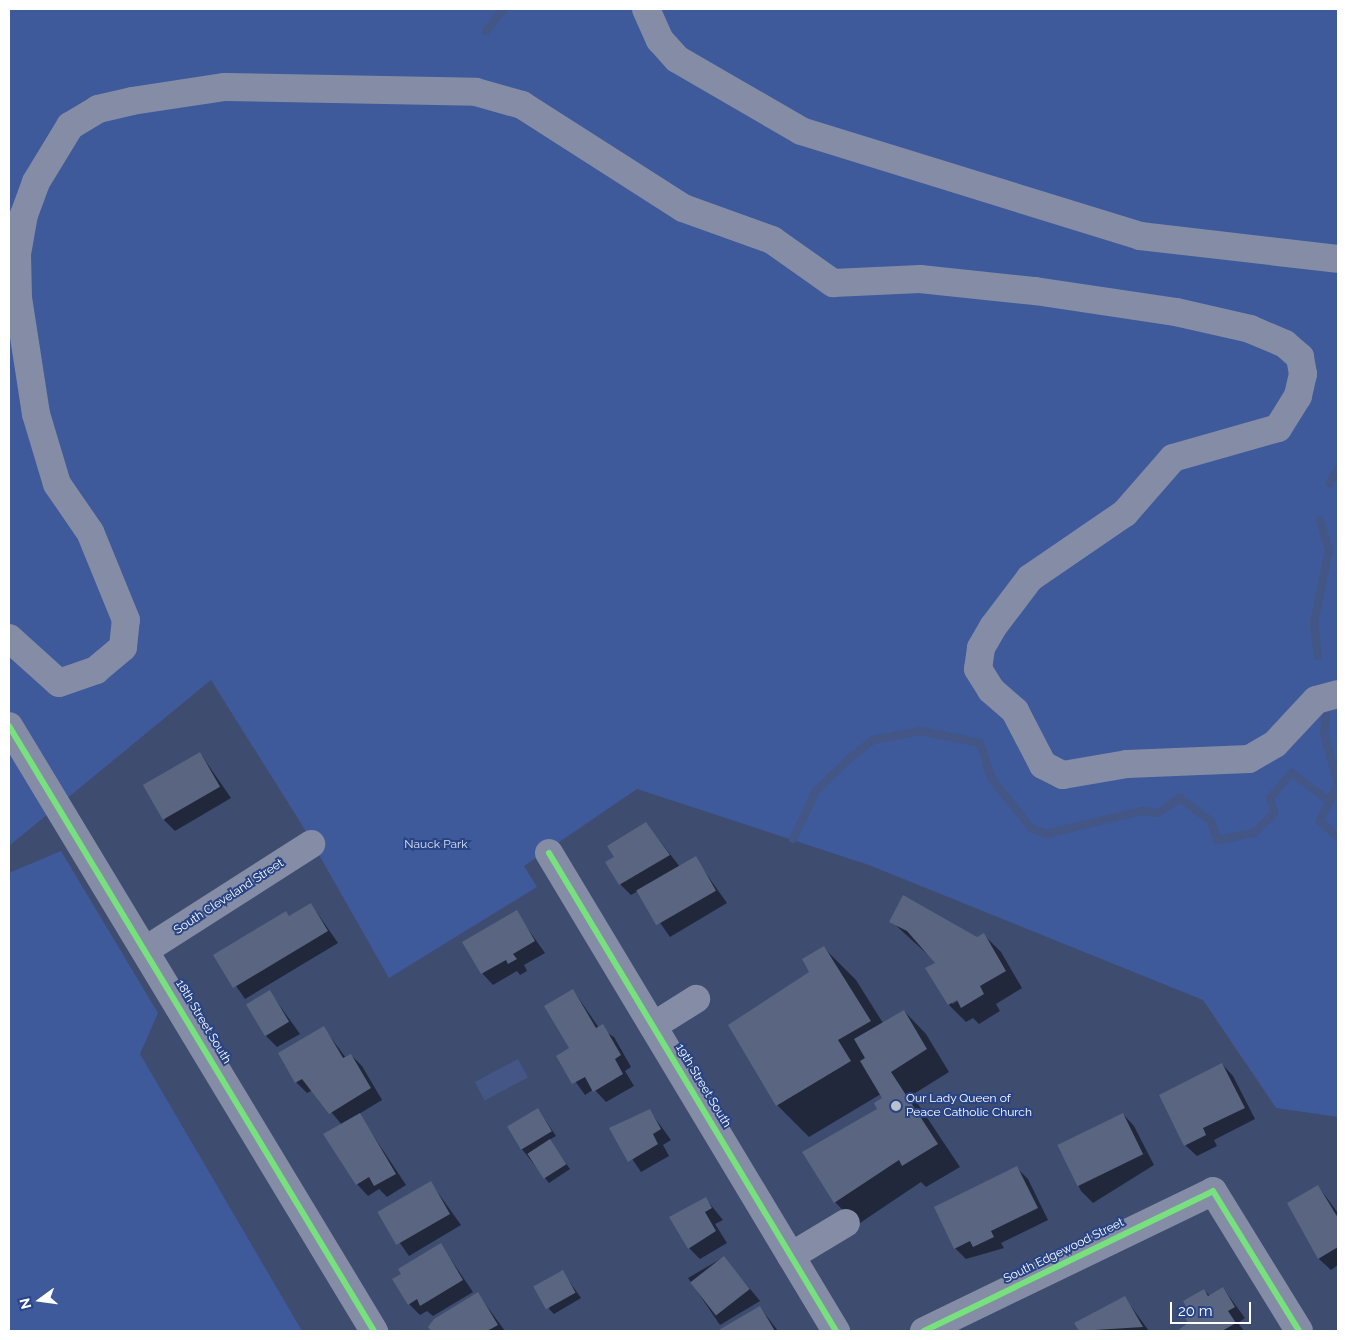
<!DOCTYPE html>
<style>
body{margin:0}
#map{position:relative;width:1347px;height:1340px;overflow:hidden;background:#3e4c70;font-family:Raleway,sans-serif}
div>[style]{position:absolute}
.green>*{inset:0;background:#3e5a9a}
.water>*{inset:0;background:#435685;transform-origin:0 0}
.shadow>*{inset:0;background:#0007}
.stream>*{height:8px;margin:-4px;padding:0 4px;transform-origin:4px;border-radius:4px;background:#435685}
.building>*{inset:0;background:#596581;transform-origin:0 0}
.minor>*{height:28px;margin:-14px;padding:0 14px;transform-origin:14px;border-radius:14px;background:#858da6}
.cycleway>*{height:6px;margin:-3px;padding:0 3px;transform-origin:3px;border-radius:3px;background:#77e17e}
.dots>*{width:14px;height:14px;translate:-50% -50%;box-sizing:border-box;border:2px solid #294485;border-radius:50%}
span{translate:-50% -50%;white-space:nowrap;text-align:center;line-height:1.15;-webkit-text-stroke:4px #294485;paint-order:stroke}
.park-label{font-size:12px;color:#d7e1f6}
.street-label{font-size:12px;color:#fff}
.poi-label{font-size:12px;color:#fff}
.left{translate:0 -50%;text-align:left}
.frame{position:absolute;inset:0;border:10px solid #fff;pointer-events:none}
.north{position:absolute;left:15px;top:1275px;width:50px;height:50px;-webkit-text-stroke:4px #294485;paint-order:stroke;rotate:256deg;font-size:14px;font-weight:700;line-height:20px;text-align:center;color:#fff}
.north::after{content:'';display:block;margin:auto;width:18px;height:22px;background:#fff;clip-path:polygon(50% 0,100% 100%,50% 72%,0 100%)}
.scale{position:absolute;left:1170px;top:1302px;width:81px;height:22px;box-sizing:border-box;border:2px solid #fff;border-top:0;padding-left:6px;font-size:15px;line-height:18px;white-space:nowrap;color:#fff;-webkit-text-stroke:4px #294485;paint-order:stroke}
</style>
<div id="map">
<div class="green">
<div style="clip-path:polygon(9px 9px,1338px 9px,1338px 1117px,1276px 1108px,1203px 1000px,869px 865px,637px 789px,524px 866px,537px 887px,389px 978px,302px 825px,211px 680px,9px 846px)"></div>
<div style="clip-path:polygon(61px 851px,158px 1013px,140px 1054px,302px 1331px,9px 1331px,9px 873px)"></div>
</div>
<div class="water">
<div style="left:518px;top:1059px;width:21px;height:49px;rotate:62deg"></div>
</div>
<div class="shadow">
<div style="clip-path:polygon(200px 753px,231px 798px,175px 831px,164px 820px)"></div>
<div style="clip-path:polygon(646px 823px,680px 867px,695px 858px,727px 903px,670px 937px,638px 891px,631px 895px,620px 884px,615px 858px)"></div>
<div style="clip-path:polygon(311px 904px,338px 943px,245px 999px,215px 955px,286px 913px,290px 917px)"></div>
<div style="clip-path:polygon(516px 912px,545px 953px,524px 965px,527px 971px,520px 975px,517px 971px,493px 985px,482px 973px)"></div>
<div style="clip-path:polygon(evenodd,891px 921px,977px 938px,984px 935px,1001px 952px,1022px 988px,996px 1004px,1000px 1011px,979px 1024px,973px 1018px,966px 1022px,949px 1005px,927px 968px,937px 963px,891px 921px,962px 996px,963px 998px,952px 1004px,952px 1002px,962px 996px)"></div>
<div style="clip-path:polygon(824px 948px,856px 980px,883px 1023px,904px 1011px,926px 1034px,949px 1072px,912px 1095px,960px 1167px,926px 1187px,921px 1182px,857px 1225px,835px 1202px,884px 1098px,881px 1094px,809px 1137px,777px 1105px,811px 972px)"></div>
<div style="clip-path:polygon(573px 990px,599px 1028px,614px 1037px,631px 1067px,625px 1071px,634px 1086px,606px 1102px,594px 1089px,585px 1095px,557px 1056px,570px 1048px)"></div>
<div style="clip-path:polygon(270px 992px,300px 1034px,277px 1047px,266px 1036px)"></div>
<div style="clip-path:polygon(323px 1027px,346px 1058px,351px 1055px,362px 1066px,382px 1100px,359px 1114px,406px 1185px,387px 1197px,379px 1189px,368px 1196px,357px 1184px,342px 1125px,313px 1090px,307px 1093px,296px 1082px)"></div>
<div style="clip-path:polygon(1222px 1064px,1233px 1076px,1255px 1119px,1214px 1140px,1217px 1146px,1197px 1156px,1185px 1145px)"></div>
<div style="clip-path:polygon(538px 1109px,556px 1136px,549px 1140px,570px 1169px,549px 1183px,521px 1148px)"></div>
<div style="clip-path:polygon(650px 1111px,671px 1140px,663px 1145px,669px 1156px,641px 1172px,611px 1128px)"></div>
<div style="clip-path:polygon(1123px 1114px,1134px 1126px,1154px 1165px,1093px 1203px,1081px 1191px,1059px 1146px)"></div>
<div style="clip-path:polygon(1017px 1168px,1028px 1179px,1048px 1220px,1001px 1243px,1004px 1248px,966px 1259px,955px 1248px)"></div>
<div style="clip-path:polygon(431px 1183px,461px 1225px,409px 1256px,379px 1213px)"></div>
<div style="clip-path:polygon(1318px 1186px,1338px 1213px,1338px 1265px,1331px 1270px,1319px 1259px,1289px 1204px)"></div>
<div style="clip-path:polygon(706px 1199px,723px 1220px,715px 1224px,727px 1243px,700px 1259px,689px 1248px)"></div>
<div style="clip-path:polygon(441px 1245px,473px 1292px,433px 1316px,427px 1311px,420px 1315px,409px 1304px)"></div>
<div style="clip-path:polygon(724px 1257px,760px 1301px,720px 1325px,688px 1278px)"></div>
<div style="clip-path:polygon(562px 1271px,581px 1298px,554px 1314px,549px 1309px)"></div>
<div style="clip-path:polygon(1223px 1288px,1245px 1318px,1238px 1323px,1244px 1331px,1179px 1331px,1190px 1324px,1188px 1308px,1204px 1290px,1210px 1296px)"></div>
<div style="clip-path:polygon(478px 1294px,505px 1331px,432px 1331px,429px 1327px)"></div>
<div style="clip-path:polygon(1125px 1298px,1149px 1331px,1081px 1331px,1076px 1323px)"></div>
<div style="clip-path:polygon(760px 1307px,778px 1331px,722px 1331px)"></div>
</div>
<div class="stream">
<div style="left:486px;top:31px;width:28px;rotate:-51deg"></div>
<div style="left:1330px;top:483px;width:16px;rotate:-60deg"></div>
<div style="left:1318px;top:656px;width:33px;rotate:-97deg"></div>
<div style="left:1314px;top:623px;width:75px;rotate:-78.4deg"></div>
<div style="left:1329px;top:550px;width:31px;rotate:-107deg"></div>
<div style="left:1326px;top:714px;width:19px;rotate:96deg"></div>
<div style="left:1324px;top:733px;width:53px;rotate:74.6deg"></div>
<div style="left:1338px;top:784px;width:41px;rotate:115.9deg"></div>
<div style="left:1320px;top:821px;width:24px;rotate:42deg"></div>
<div style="left:793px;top:839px;width:53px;rotate:-64.4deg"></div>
<div style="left:816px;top:791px;width:50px;rotate:-44.2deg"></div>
<div style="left:852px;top:756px;width:26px;rotate:-37deg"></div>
<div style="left:873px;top:740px;width:49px;rotate:-10.6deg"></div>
<div style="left:921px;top:731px;width:60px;rotate:11.5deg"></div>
<div style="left:980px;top:743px;width:38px;rotate:72deg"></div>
<div style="left:992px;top:779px;width:63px;rotate:51.5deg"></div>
<div style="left:1031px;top:828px;width:16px;rotate:22deg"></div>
<div style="left:1046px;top:834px;width:99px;rotate:-13.5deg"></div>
<div style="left:1142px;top:811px;width:16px;rotate:7deg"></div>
<div style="left:1158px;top:813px;width:27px;rotate:-34deg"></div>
<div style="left:1180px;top:798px;width:39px;rotate:37deg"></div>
<div style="left:1211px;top:821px;width:20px;rotate:72deg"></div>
<div style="left:1217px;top:840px;width:38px;rotate:-11deg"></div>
<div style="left:1254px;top:833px;width:28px;rotate:-45deg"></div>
<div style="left:1274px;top:813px;width:16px;rotate:-105deg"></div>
<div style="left:1270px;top:798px;width:33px;rotate:-49deg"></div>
<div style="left:1292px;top:773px;width:48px;rotate:37.3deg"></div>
</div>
<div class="building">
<div style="left:200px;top:752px;width:40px;height:66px;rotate:60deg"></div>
<div style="clip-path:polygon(646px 822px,670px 855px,619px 885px,605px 862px,614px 857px,607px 846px)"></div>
<div style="left:696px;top:856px;width:40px;height:69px;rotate:60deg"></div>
<div style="clip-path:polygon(903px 895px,977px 937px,984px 933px,1006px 971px,980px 986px,984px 994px,961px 1008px,957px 1000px,948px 1005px,925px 968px,935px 963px,907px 931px,889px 922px)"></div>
<div style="clip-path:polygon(311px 903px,328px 931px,233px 988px,213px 955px,286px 911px,289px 916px)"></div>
<div style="clip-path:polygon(517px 910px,535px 941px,513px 954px,517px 959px,508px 964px,506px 960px,481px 974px,462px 942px)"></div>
<div style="clip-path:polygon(824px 946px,871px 1021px,838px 1040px,851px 1061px,776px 1106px,728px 1025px,809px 972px,802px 959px)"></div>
<div style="clip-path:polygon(573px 989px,596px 1028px,603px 1024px,621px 1055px,615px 1059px,623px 1074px,593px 1092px,585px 1077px,572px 1084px,556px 1056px,569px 1048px,544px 1006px)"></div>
<div style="left:270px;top:990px;width:37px;height:28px;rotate:59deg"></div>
<div style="clip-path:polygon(904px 1010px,927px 1049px,891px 1072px,938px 1144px,902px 1166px,899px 1160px,834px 1203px,802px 1152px,877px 1109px,874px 1103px,882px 1098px,860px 1061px,865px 1058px,854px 1039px)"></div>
<div style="clip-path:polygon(324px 1026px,343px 1058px,351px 1054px,371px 1088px,329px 1114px,302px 1079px,295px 1083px,278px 1053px)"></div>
<div style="clip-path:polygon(1222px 1063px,1245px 1108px,1203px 1128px,1206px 1135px,1184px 1146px,1159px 1095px)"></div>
<div style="left:538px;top:1108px;width:27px;height:36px;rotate:59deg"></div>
<div style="clip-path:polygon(650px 1109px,661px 1129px,653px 1134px,658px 1144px,628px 1162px,609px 1128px)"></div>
<div style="clip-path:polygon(360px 1113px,396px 1174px,374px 1186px,369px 1177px,356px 1185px,323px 1134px)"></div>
<div style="left:1123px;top:1113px;width:46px;height:73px;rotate:64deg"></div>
<div style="left:550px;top:1139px;width:30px;height:27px;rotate:57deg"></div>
<div style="clip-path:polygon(1017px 1166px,1038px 1208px,991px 1231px,994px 1237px,973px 1247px,970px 1241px,954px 1249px,934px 1207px)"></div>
<div style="left:431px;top:1181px;width:38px;height:62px;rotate:60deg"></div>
<div style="clip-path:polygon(1318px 1185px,1338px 1218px,1338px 1247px,1318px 1259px,1287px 1203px)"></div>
<div style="clip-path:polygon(706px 1197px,712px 1208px,705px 1212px,716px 1231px,688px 1249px,669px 1217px)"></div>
<div style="clip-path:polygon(441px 1243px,463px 1280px,420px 1306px,417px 1299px,408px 1305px,392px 1279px,401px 1274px,398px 1269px)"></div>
<div style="left:724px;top:1256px;width:42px;height:43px;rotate:52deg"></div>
<div style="left:563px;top:1270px;width:26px;height:34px;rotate:61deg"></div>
<div style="clip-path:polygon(1223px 1287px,1235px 1307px,1228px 1311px,1236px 1323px,1222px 1331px,1177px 1331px,1188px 1323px,1181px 1311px,1187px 1308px,1183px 1301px,1204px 1289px,1208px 1296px)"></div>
<div style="clip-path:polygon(478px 1292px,498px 1325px,487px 1331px,431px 1331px,428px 1327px,434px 1319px)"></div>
<div style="clip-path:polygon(1125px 1296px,1143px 1327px,1079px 1331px,1074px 1323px)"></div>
<div style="clip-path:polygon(760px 1306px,775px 1331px,717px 1331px)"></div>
</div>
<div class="minor">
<div style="left:646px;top:9px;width:34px;rotate:66deg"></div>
<div style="left:660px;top:40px;width:25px;rotate:48deg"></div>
<div style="left:677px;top:59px;width:143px;rotate:30.1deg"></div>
<div style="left:801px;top:131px;width:355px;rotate:17.2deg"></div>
<div style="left:1140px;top:236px;width:199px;rotate:6.6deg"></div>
<div style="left:9px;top:638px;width:67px;rotate:42deg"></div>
<div style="left:59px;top:683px;width:39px;rotate:-19deg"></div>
<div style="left:96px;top:670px;width:35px;rotate:-40deg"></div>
<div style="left:123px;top:647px;width:27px;rotate:-84deg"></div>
<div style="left:126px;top:620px;width:95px;rotate:-112.2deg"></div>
<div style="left:90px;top:532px;width:58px;rotate:-124.5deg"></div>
<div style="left:57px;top:484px;width:73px;rotate:-106.7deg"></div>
<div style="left:36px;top:414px;width:117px;rotate:-98.8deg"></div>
<div style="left:18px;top:298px;width:44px;rotate:-91.3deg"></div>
<div style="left:17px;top:254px;width:40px;rotate:-80deg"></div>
<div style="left:24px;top:215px;width:35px;rotate:-70deg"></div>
<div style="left:36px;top:182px;width:66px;rotate:-58.7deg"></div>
<div style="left:70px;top:126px;width:33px;rotate:-31deg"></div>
<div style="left:98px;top:109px;width:35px;rotate:-13deg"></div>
<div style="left:132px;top:101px;width:94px;rotate:-8.6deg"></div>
<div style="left:225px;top:87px;width:251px;rotate:1.1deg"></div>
<div style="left:476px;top:92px;width:48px;rotate:15.8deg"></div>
<div style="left:522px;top:105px;width:191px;rotate:32.6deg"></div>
<div style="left:683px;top:208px;width:95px;rotate:19.8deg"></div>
<div style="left:772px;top:240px;width:75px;rotate:35.2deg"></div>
<div style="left:833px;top:283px;width:87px;rotate:-2.6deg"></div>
<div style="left:920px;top:279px;width:116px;rotate:6deg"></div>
<div style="left:1035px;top:291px;width:143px;rotate:8.5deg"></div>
<div style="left:1176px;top:312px;width:76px;rotate:12.9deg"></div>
<div style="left:1250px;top:329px;width:38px;rotate:23deg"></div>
<div style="left:1285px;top:344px;width:20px;rotate:41deg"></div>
<div style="left:1300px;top:357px;width:17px;rotate:80deg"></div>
<div style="left:1303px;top:374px;width:23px;rotate:103deg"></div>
<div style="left:1298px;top:396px;width:38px;rotate:122deg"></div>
<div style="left:1278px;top:428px;width:109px;rotate:164.1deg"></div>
<div style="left:1173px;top:458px;width:73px;rotate:131.1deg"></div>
<div style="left:1125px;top:513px;width:115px;rotate:145.6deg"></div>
<div style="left:1030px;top:578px;width:61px;rotate:127.1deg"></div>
<div style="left:993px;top:627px;width:24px;rotate:120deg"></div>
<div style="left:981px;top:648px;width:21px;rotate:98deg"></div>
<div style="left:978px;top:669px;width:25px;rotate:58deg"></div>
<div style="left:991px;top:690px;width:32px;rotate:41deg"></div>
<div style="left:1015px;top:711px;width:61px;rotate:62.6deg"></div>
<div style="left:1043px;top:765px;width:22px;rotate:27deg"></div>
<div style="left:1063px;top:775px;width:65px;rotate:-9.8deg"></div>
<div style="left:1127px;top:764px;width:122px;rotate:-2.3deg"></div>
<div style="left:1249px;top:759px;width:30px;rotate:-30deg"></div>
<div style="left:1275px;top:744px;width:60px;rotate:-47deg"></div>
<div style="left:1316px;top:700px;width:23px;rotate:-15deg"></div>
<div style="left:9px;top:726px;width:707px;rotate:58.9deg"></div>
<div style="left:549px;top:853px;width:558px;rotate:59.02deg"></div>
<div style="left:147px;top:949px;width:195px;rotate:-32.6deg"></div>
<div style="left:653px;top:1026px;width:51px;rotate:-32.1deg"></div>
<div style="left:791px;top:1256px;width:64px;rotate:-31deg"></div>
<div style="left:924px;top:1331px;width:321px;rotate:-25.8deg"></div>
<div style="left:1213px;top:1191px;width:164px;rotate:58.4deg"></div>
</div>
<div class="cycleway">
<div style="left:9px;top:726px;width:707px;rotate:58.9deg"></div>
<div style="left:549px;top:853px;width:558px;rotate:59.02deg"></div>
<div style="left:924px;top:1331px;width:321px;rotate:-25.8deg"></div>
<div style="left:1213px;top:1191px;width:164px;rotate:58.4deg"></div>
</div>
<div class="dots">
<div style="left:896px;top:1106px;background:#bbc0cd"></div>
</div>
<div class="park-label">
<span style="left:436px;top:845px">Nauck Park</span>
</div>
<div class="street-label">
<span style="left:229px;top:897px;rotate:-33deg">South Cleveland Street</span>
<span style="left:203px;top:1022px;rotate:59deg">18th Street South</span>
<span style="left:703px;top:1086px;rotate:59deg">19th Street South</span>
<span style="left:1064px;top:1251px;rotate:-26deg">South Edgewood Street</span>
</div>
<div class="poi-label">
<span class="left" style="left:906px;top:1106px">Our Lady Queen of<br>Peace Catholic Church</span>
</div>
<div class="frame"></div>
<div class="north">N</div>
<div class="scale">20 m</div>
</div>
